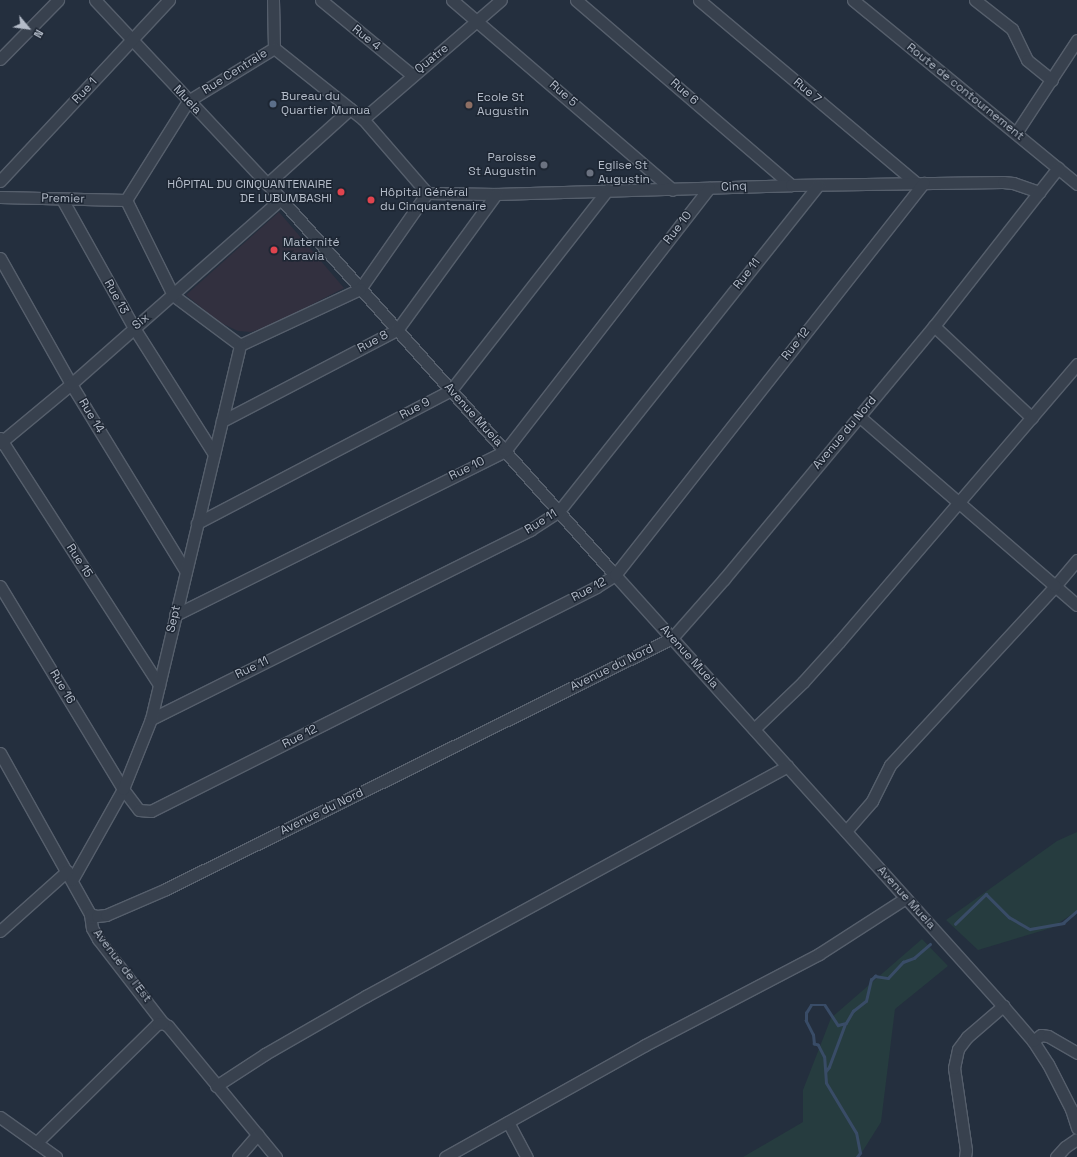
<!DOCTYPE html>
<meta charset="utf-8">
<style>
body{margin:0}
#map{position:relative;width:1077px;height:1157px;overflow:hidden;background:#242f3e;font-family:"Space Grotesk",sans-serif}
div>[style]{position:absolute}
.medical>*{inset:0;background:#32303f}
.green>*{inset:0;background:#263c3f}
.stream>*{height:2.5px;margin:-1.25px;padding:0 1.25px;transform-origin:1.25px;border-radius:1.25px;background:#394c67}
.roads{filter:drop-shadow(1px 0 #565f6c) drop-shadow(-1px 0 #565f6c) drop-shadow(0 1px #565f6c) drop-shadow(0 -1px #565f6c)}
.minor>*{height:11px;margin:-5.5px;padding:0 5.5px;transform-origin:5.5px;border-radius:5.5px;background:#38414e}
.dots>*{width:11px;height:11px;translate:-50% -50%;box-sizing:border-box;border:2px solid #1d2633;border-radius:50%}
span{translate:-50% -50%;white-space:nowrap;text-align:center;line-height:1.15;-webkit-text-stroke:3px #1d2633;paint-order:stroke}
.street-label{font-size:12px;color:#b4bcc9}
.poi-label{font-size:12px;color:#b4bcc9}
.left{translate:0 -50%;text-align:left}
.right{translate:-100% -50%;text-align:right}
.north{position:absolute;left:8px;top:8px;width:40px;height:40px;-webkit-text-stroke:3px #1d2633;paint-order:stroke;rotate:119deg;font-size:11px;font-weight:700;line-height:16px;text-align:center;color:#b4bcc9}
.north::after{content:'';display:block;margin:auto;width:14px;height:18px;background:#b4bcc9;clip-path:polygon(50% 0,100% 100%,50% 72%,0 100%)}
</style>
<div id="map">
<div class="medical">
<div style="clip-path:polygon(279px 212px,344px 288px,270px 326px,251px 332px,238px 331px,219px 322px,186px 295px)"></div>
</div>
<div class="green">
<div style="clip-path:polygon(1077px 832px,1077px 911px,1051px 928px,978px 950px,946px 920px,1057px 841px)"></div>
<div style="clip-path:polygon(922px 939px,948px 966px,895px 1009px,881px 1122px,859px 1157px,743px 1157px,803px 1122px,803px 1090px,831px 1018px)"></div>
</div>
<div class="stream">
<div style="left:955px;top:924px;width:43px;rotate:-44.1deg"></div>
<div style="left:986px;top:894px;width:33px;rotate:45deg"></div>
<div style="left:1009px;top:917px;width:24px;rotate:30deg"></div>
<div style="left:1030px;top:929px;width:34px;rotate:-10deg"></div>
<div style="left:1063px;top:923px;width:18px;rotate:-41deg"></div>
<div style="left:826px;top:1071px;width:5px;rotate:-53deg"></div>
<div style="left:829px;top:1067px;width:46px;rotate:-69.6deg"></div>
<div style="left:857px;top:1157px;width:5px;rotate:-53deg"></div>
<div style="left:860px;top:1153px;width:20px;rotate:-101deg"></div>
<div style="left:856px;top:1133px;width:58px;rotate:-121deg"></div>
<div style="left:826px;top:1083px;width:26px;rotate:-94deg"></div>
<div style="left:824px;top:1057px;width:13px;rotate:-117deg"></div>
<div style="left:818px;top:1045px;width:4px;rotate:-166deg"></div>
<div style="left:814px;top:1044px;width:9px;rotate:-96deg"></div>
<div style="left:813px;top:1035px;width:16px;rotate:-117deg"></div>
<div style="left:806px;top:1021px;width:8px;rotate:-90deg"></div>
<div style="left:806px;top:1013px;width:9px;rotate:-58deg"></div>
<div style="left:811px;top:1005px;width:14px"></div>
<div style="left:825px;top:1005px;width:24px;rotate:57deg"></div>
<div style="left:838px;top:1025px;width:8px;rotate:-14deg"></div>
<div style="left:846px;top:1023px;width:14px;rotate:-60deg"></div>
<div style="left:853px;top:1011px;width:16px;rotate:-38deg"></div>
<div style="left:866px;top:1001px;width:22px;rotate:-77deg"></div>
<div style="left:871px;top:980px;width:6px;rotate:-45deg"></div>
<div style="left:875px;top:976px;width:13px;rotate:9deg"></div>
<div style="left:888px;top:978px;width:22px;rotate:-47deg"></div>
<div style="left:903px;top:962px;width:12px;rotate:-20deg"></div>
<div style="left:914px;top:958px;width:21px;rotate:-41deg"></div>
</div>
<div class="roads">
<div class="minor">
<div style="left:95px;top:0;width:272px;rotate:46.9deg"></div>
<div style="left:281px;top:199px;width:503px;rotate:48.39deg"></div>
<div style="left:615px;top:575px;width:580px;rotate:48.01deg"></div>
<div style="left:1003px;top:1006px;width:46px;rotate:49.4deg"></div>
<div style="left:1033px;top:1041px;width:27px;rotate:57deg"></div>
<div style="left:1048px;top:1064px;width:51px;rotate:62.9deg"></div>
<div style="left:1071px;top:1109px;width:20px;rotate:72deg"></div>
<div style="left:273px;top:0;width:48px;rotate:88.8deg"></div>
<div style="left:321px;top:0;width:118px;rotate:39.5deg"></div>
<div style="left:452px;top:0;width:291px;rotate:40.7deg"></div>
<div style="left:576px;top:0;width:284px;rotate:40.7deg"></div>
<div style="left:699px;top:0;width:284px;rotate:40.1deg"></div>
<div style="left:853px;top:0;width:290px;rotate:39.4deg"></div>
<div style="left:975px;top:0;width:47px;rotate:38.1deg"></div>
<div style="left:1012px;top:29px;width:34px;rotate:64deg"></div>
<div style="left:1027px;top:60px;width:32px;rotate:39deg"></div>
<div style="left:274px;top:48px;width:114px;rotate:38.6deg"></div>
<div style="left:363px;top:119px;width:98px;rotate:49.1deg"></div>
<div style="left:427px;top:193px;width:117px;rotate:124.9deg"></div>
<div style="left:360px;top:289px;width:132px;rotate:155deg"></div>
<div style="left:240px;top:345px;width:84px;rotate:-143.3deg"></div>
<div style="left:173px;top:295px;width:106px;rotate:-116.3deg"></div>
<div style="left:126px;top:200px;width:117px;rotate:-57.9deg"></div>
<div style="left:188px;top:101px;width:101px;rotate:-31.6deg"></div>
<div style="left:0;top:59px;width:83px;rotate:-45.5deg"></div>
<div style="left:363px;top:119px;width:182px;rotate:-40.8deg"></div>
<div style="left:1016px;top:133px;width:111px;rotate:-56.7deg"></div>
<div style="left:0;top:181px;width:248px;rotate:-47deg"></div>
<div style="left:267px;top:184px;width:112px;rotate:-42.1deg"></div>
<div style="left:427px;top:193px;width:69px;rotate:0.8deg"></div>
<div style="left:496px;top:194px;width:295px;rotate:-1.7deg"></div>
<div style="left:791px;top:185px;width:212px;rotate:-0.8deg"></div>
<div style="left:1003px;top:182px;width:10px;rotate:6deg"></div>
<div style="left:1013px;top:183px;width:28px;rotate:19deg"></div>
<div style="left:0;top:197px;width:126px;rotate:1.4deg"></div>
<div style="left:62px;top:199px;width:148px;rotate:60.8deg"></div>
<div style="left:134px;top:328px;width:149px;rotate:57.6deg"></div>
<div style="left:0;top:258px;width:145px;rotate:60.6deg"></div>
<div style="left:71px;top:384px;width:220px;rotate:58.5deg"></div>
<div style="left:934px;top:326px;width:134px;rotate:43.2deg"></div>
<div style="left:222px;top:421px;width:197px;rotate:-27.5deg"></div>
<div style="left:397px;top:330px;width:168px;rotate:-53.9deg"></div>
<div style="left:0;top:438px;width:294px;rotate:57.2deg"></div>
<div style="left:0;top:443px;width:92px;rotate:-39.7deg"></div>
<div style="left:71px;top:384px;width:280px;rotate:-41.4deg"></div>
<div style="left:197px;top:523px;width:287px;rotate:-27.6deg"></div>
<div style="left:451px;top:390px;width:254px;rotate:-52deg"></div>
<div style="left:1077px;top:560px;width:34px;rotate:130deg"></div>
<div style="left:1055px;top:586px;width:29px;rotate:41deg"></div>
<div style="left:0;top:586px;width:237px;rotate:58.8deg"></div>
<div style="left:123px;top:789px;width:26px;rotate:53deg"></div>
<div style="left:139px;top:810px;width:12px;rotate:5deg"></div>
<div style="left:151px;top:811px;width:498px;rotate:-26.7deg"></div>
<div style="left:596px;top:587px;width:22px;rotate:-32deg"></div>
<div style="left:615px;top:575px;width:499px;rotate:-51.8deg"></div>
<div style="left:175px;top:615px;width:369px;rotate:-26.4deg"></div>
<div style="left:505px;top:451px;width:333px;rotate:-52.2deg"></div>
<div style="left:151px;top:719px;width:424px;rotate:-26.5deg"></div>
<div style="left:530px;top:530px;width:35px;rotate:-33deg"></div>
<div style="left:559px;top:511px;width:416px;rotate:-51.5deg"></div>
<div style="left:754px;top:729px;width:68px;rotate:-43.8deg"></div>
<div style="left:803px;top:682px;width:54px;rotate:-48deg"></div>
<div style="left:839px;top:642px;width:366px;rotate:-49.4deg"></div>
<div style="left:0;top:753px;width:184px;rotate:60.8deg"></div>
<div style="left:90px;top:914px;width:14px;rotate:82deg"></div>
<div style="left:92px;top:928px;width:13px;rotate:61deg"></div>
<div style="left:98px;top:939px;width:106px;rotate:52.3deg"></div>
<div style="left:163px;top:1023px;width:6px;rotate:31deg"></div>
<div style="left:168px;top:1026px;width:170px;rotate:50.5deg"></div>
<div style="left:846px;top:831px;width:40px;rotate:-49deg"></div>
<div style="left:872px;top:801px;width:40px;rotate:-63.4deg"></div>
<div style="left:890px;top:765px;width:243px;rotate:-47.3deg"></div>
<div style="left:1055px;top:586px;width:259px;rotate:-139.1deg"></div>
<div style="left:72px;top:880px;width:104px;rotate:-60.7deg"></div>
<div style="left:123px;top:789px;width:75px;rotate:-68.2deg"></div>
<div style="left:151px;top:719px;width:384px;rotate:-76.6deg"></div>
<div style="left:90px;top:914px;width:7px;rotate:16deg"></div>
<div style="left:97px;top:916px;width:9px;rotate:-6deg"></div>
<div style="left:106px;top:915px;width:65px;rotate:-23.4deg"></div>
<div style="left:166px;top:889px;width:565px;rotate:-26.38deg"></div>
<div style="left:672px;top:638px;width:79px;rotate:-48.6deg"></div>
<div style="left:724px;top:579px;width:329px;rotate:-50.3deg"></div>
<div style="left:934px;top:326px;width:201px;rotate:-51.9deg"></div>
<div style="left:0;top:931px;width:90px;rotate:-41.8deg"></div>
<div style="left:1033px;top:1041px;width:10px;rotate:-37deg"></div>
<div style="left:1041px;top:1035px;width:7px;rotate:8deg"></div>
<div style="left:1048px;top:1036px;width:34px;rotate:30deg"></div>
<div style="left:216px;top:1086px;width:59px;rotate:-33.1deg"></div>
<div style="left:265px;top:1054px;width:116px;rotate:-29.9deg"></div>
<div style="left:366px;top:996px;width:480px;rotate:-28.6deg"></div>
<div style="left:0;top:1117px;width:69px;rotate:35.5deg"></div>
<div style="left:508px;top:1122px;width:40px;rotate:62deg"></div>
<div style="left:36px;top:1143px;width:170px;rotate:-44.5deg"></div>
<div style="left:157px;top:1024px;width:6px;rotate:-9deg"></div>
<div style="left:238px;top:1157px;width:30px;rotate:-49deg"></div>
<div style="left:445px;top:1157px;width:229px;rotate:-29.2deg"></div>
<div style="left:645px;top:1045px;width:196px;rotate:-27.6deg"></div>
<div style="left:819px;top:954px;width:103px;rotate:-32.8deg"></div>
<div style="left:965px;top:1157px;width:7px;rotate:-82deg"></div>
<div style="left:966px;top:1150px;width:83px;rotate:-98.3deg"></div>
<div style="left:954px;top:1068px;width:19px;rotate:-78deg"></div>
<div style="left:958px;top:1049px;width:15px;rotate:-53deg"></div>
<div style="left:967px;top:1037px;width:48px;rotate:-40.7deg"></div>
<div style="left:1056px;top:1157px;width:13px;rotate:-48deg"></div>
<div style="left:1065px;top:1147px;width:14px;rotate:-34deg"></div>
</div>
</div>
<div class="dots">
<div style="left:273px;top:104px;background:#5c6f8a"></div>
<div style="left:469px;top:105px;background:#8d6e63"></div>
<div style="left:544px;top:165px;background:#6b7280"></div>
<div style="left:590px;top:173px;background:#6b7280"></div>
<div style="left:341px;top:192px;background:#e0444e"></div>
<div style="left:371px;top:200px;background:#e0444e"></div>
<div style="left:274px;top:250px;background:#e0444e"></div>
</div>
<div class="street-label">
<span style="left:366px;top:38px;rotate:39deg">Rue 4</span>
<span style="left:432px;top:59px;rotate:-39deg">Quatre</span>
<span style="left:235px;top:72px;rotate:-32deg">Rue Centrale</span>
<span style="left:85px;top:91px;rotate:-47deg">Rue 1</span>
<span style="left:807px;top:91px;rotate:40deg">Rue 7</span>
<span style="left:684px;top:92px;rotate:41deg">Rue 6</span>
<span style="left:965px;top:92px;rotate:39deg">Route de contournement</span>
<span style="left:563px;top:94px;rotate:41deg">Rue 5</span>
<span style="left:187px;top:100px;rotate:47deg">Muela</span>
<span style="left:734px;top:187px;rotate:-3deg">Cinq</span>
<span style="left:63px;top:199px;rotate:1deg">Premier</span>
<span style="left:678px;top:228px;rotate:-52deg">Rue 10</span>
<span style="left:747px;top:274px;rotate:-52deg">Rue 11</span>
<span style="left:116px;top:297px;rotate:61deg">Rue 13</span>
<span style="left:141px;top:322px;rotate:-40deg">Six</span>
<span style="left:373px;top:342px;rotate:-28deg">Rue 8</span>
<span style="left:796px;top:344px;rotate:-52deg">Rue 12</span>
<span style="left:415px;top:409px;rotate:-28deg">Rue 9</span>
<span style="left:473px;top:415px;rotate:48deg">Avenue Muela</span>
<span style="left:91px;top:416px;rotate:59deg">Rue 14</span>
<span style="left:845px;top:433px;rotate:-50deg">Avenue du Nord</span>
<span style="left:467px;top:469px;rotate:-26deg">Rue 10</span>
<span style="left:541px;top:522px;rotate:-32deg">Rue 11</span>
<span style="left:79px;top:561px;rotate:57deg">Rue 15</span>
<span style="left:589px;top:590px;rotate:-28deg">Rue 12</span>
<span style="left:174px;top:619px;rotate:-77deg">Sept</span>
<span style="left:689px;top:657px;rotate:48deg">Avenue Muela</span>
<span style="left:252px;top:668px;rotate:-26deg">Rue 11</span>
<span style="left:612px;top:668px;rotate:-26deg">Avenue du Nord</span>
<span style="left:62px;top:687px;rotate:59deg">Rue 16</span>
<span style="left:300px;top:737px;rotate:-27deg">Rue 12</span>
<span style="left:322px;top:812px;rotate:-26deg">Avenue du Nord</span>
<span style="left:906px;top:898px;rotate:48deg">Avenue Muela</span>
<span style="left:122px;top:966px;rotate:53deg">Avenue de l'Est</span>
</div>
<div class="poi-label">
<span class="left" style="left:281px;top:104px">Bureau du<br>Quartier Munua</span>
<span class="left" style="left:477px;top:105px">Ecole St<br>Augustin</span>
<span class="right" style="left:536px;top:165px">Paroisse<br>St Augustin</span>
<span class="left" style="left:598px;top:173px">Eglise St<br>Augustin</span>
<span class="right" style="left:332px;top:192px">HÔPITAL DU CINQUANTENAIRE<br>DE LUBUMBASHI</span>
<span class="left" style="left:380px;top:200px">Hôpital Général<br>du Cinquantenaire</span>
<span class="left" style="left:283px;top:250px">Maternité<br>Karavia</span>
</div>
<div class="north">N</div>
</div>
